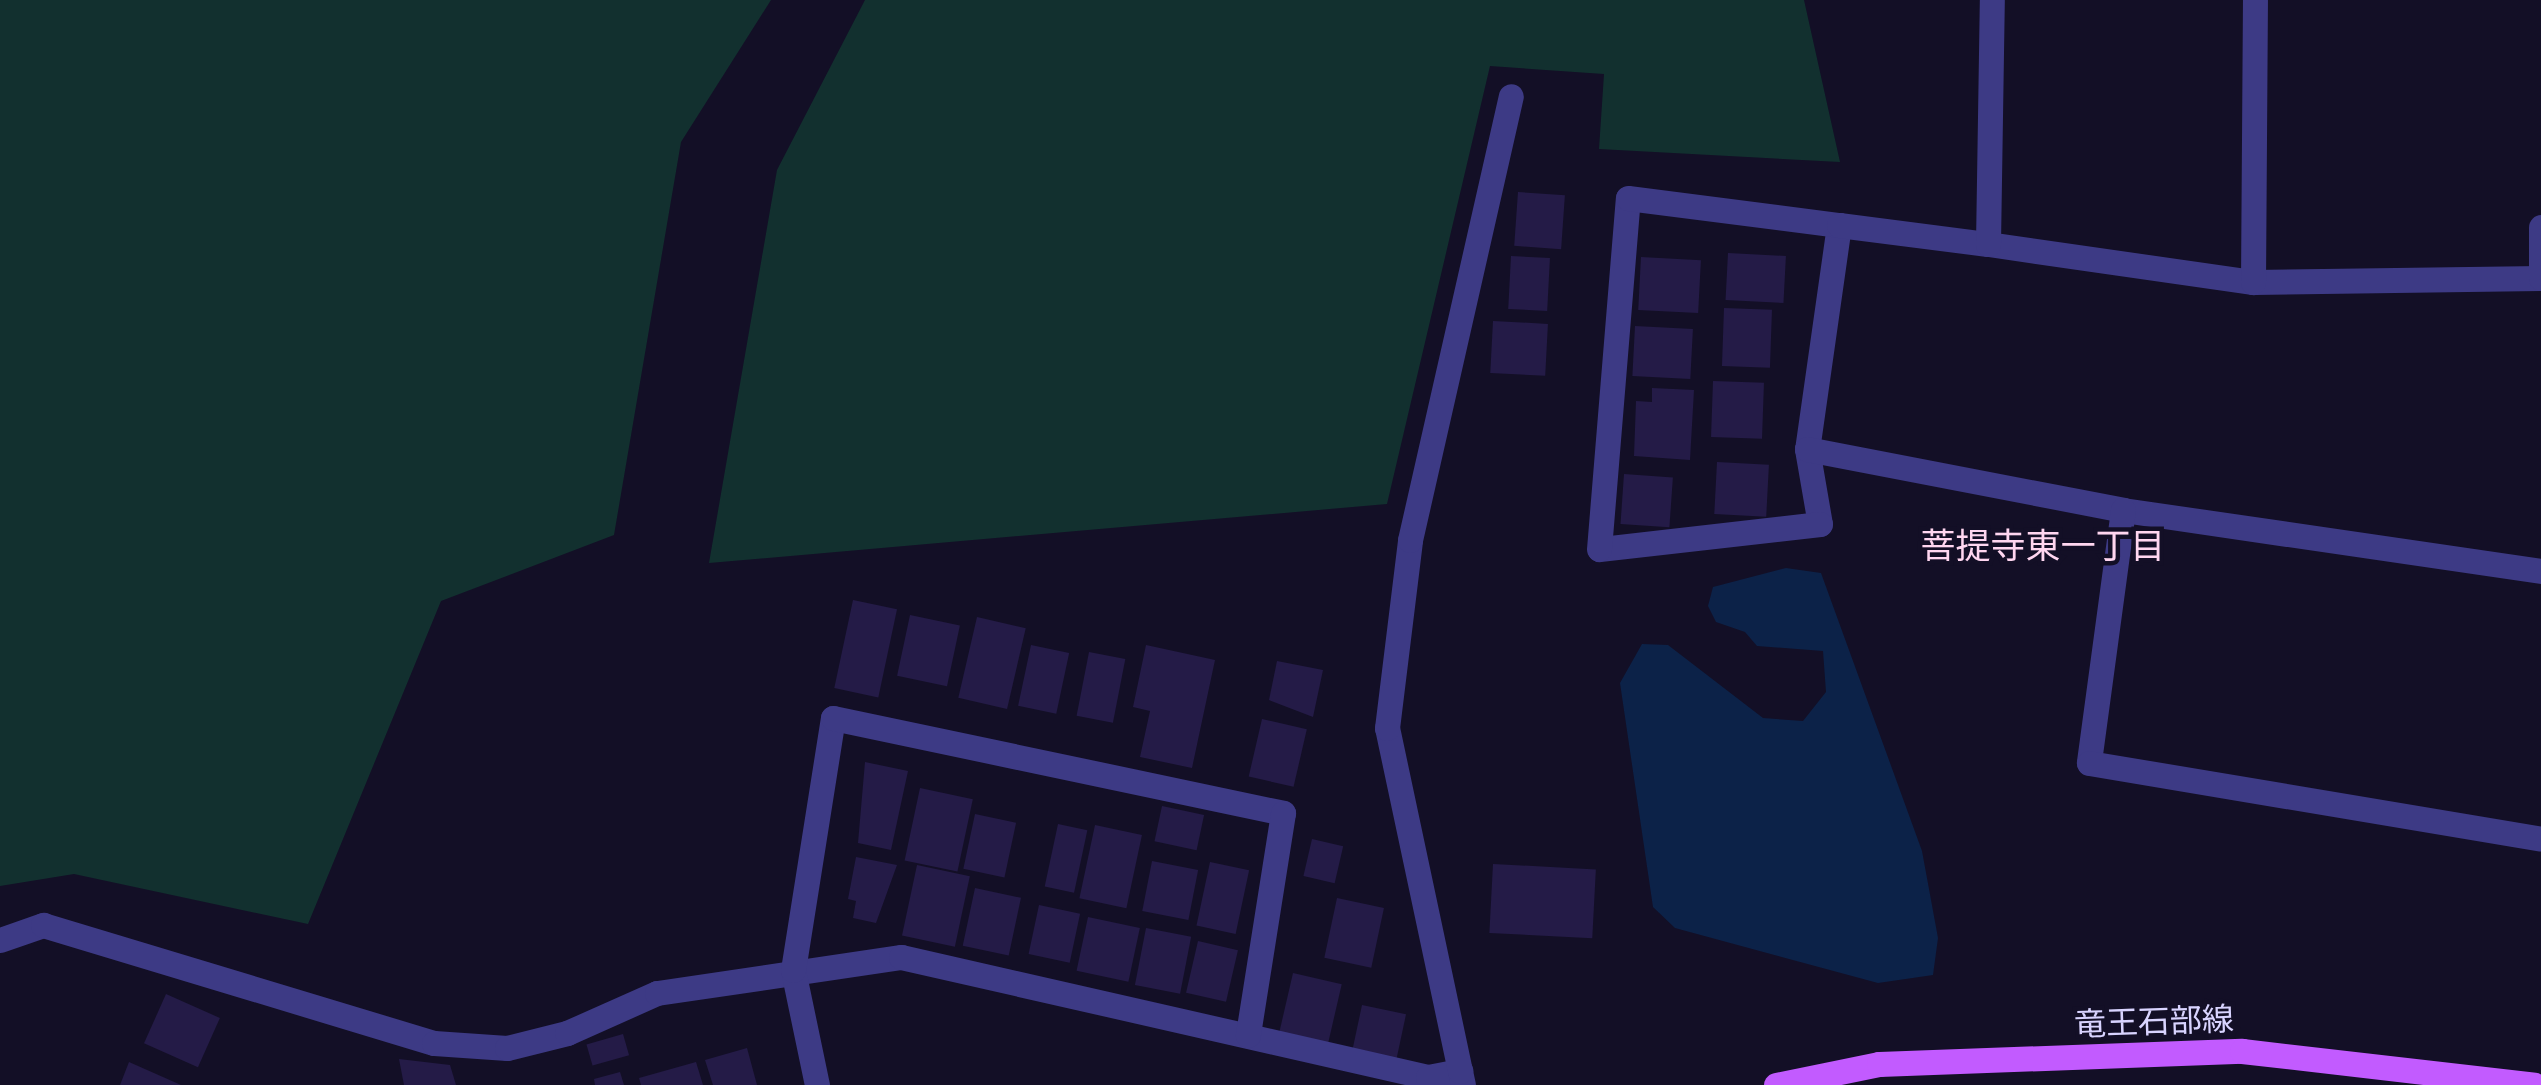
<!DOCTYPE html>
<meta charset="utf-8">
<style>
body{margin:0}
#map{position:relative;width:2541px;height:1085px;overflow:hidden;background:#130f26;font-family:Raleway,"Noto Sans JP",sans-serif}
div>[style]{position:absolute}
.green>*{inset:0;background:#12302f}
.water>*{inset:0;background:#0c2248}
.building>*{inset:0;background:#241b47;transform-origin:0 0}
.street>*{height:25px;margin:-12.5px;padding:0 12.5px;transform-origin:12.5px;border-radius:12.5px;background:#3d3a85}
.primary>*{height:25px;margin:-12.5px;padding:0 12.5px;transform-origin:12.5px;border-radius:12.5px;background:#c25bff}
span{translate:-50% -50%;white-space:nowrap;text-align:center;line-height:1.15;-webkit-text-stroke:9px #130f26;paint-order:stroke}
.street-label{font-size:32px;color:#d9d4ff}
.neighbourhood-label{font-size:35px;color:#ffd6f0}
</style>
<div id="map">
<div class="green">
<div style="clip-path:polygon(0 0,771px 0,681px 142px,614px 535px,441px 601px,308px 924px,74px 874px,0 886px)"></div>
<div style="clip-path:polygon(865px 0,1804px 0,1840px 162px,1599px 149px,1604px 74px,1490px 66px,1387px 504px,709px 563px,777px 170px)"></div>
</div>
<div class="water">
<div style="clip-path:polygon(1786px 568px,1821px 573px,1922px 851px,1938px 938px,1933px 975px,1878px 983px,1675px 928px,1653px 907px,1620px 683px,1642px 644px,1668px 645px,1763px 718px,1803px 721px,1826px 692px,1823px 651px,1757px 646px,1745px 632px,1716px 622px,1708px 606px,1713px 587px)"></div>
</div>
<div class="building">
<div style="left:1518px;top:192px;width:47px;height:54px;rotate:4deg"></div>
<div style="left:1728px;top:253px;width:58px;height:47px;rotate:3deg"></div>
<div style="left:1511px;top:256px;width:39px;height:53px;rotate:3deg"></div>
<div style="left:1641px;top:257px;width:60px;height:53px;rotate:3deg"></div>
<div style="left:1724px;top:308px;width:48px;height:58px;rotate:2deg"></div>
<div style="left:1493px;top:321px;width:55px;height:52px;rotate:3deg"></div>
<div style="left:1635px;top:326px;width:58px;height:50px;rotate:3deg"></div>
<div style="left:1713px;top:381px;width:51px;height:56px;rotate:2deg"></div>
<div style="clip-path:polygon(1652px 388px,1694px 390px,1690px 460px,1634px 456px,1636px 401px,1652px 402px)"></div>
<div style="left:1717px;top:462px;width:52px;height:52px;rotate:3deg"></div>
<div style="left:1624px;top:474px;width:49px;height:50px;rotate:4deg"></div>
<div style="left:853px;top:600px;width:45px;height:90px;rotate:12deg"></div>
<div style="left:910px;top:615px;width:51px;height:62px;rotate:12deg"></div>
<div style="left:977px;top:617px;width:50px;height:83px;rotate:13deg"></div>
<div style="left:1031px;top:645px;width:39px;height:62px;rotate:12deg"></div>
<div style="clip-path:polygon(1146px 645px,1215px 660px,1192px 768px,1140px 757px,1150px 711px,1133px 707px)"></div>
<div style="left:1089px;top:652px;width:37px;height:65px;rotate:11deg"></div>
<div style="clip-path:polygon(1277px 661px,1323px 670px,1313px 717px,1269px 700px)"></div>
<div style="left:1262px;top:719px;width:46px;height:59px;rotate:13deg"></div>
<div style="clip-path:polygon(865px 762px,908px 771px,891px 850px,858px 843px)"></div>
<div style="left:920px;top:788px;width:54px;height:74px;rotate:12deg"></div>
<div style="left:1162px;top:806px;width:43px;height:36px;rotate:12deg"></div>
<div style="left:975px;top:814px;width:42px;height:56px;rotate:12deg"></div>
<div style="left:1058px;top:824px;width:30px;height:64px;rotate:12deg"></div>
<div style="left:1095px;top:825px;width:48px;height:75px;rotate:12deg"></div>
<div style="left:1312px;top:839px;width:32px;height:38px;rotate:13deg"></div>
<div style="clip-path:polygon(856px 857px,897px 865px,876px 923px,853px 918px,856px 901px,848px 899px)"></div>
<div style="left:1152px;top:861px;width:47px;height:51px;rotate:11deg"></div>
<div style="left:1210px;top:862px;width:40px;height:65px;rotate:12deg"></div>
<div style="left:1493px;top:864px;width:103px;height:69px;rotate:3deg"></div>
<div style="left:917px;top:865px;width:54px;height:72px;rotate:12deg"></div>
<div style="left:975px;top:888px;width:47px;height:59px;rotate:12deg"></div>
<div style="left:1337px;top:898px;width:48px;height:61px;rotate:12deg"></div>
<div style="left:1039px;top:905px;width:42px;height:50px;rotate:12deg"></div>
<div style="left:1088px;top:917px;width:53px;height:55px;rotate:12deg"></div>
<div style="left:1146px;top:928px;width:46px;height:58px;rotate:11deg"></div>
<div style="left:1198px;top:941px;width:41px;height:53px;rotate:13deg"></div>
<div style="left:1293px;top:973px;width:50px;height:60px;rotate:13deg"></div>
<div style="left:166px;top:994px;width:59px;height:54px;rotate:24deg"></div>
<div style="left:1362px;top:1005px;width:45px;height:45px;rotate:12deg"></div>
<div style="left:623px;top:1034px;width:22px;height:38px;rotate:74deg"></div>
<div style="clip-path:polygon(747px 1048px,757px 1085px,713px 1085px,705px 1060px)"></div>
<div style="clip-path:polygon(399px 1059px,450px 1065px,456px 1085px,404px 1085px)"></div>
<div style="clip-path:polygon(129px 1062px,181px 1085px,120px 1085px)"></div>
<div style="clip-path:polygon(696px 1062px,703px 1085px,641px 1085px,639px 1078px)"></div>
<div style="clip-path:polygon(620px 1072px,624px 1085px,595px 1085px,594px 1079px)"></div>
</div>
<div class="street">
<div style="left:1839px;top:225px;width:226px;rotate:98.1deg"></div>
<div style="left:1807px;top:449px;width:76px;rotate:80.2deg"></div>
<div style="left:1820px;top:524px;width:222px;rotate:173.5deg"></div>
<div style="left:1599px;top:549px;width:352px;rotate:-85.3deg"></div>
<div style="left:1628px;top:198px;width:213px;rotate:7.3deg"></div>
<div style="left:1839px;top:225px;width:150px;rotate:7.3deg"></div>
<div style="left:1988px;top:244px;width:268px;rotate:8.2deg"></div>
<div style="left:2253px;top:282px;width:288px;rotate:-0.8deg"></div>
<div style="left:1988px;top:244px;width:244px;rotate:-89.1deg"></div>
<div style="left:2541px;top:278px;width:51px;rotate:-90deg"></div>
<div style="left:2253px;top:282px;width:282px;rotate:-89.6deg"></div>
<div style="left:1807px;top:449px;width:322px;rotate:10.9deg"></div>
<div style="left:2123px;top:510px;width:422px;rotate:8.3deg"></div>
<div style="left:2123px;top:510px;width:255px;rotate:97.7deg"></div>
<div style="left:2089px;top:763px;width:458px;rotate:9.5deg"></div>
<div style="left:0;top:940px;width:46px;rotate:-19.2deg"></div>
<div style="left:43px;top:925px;width:408px;rotate:16.8deg"></div>
<div style="left:434px;top:1043px;width:73px;rotate:3.9deg"></div>
<div style="left:507px;top:1048px;width:62px;rotate:-14deg"></div>
<div style="left:567px;top:1033px;width:98px;rotate:-24deg"></div>
<div style="left:657px;top:993px;width:247px;rotate:-8.4deg"></div>
<div style="left:901px;top:957px;width:540px;rotate:12.83deg"></div>
<div style="left:1428px;top:1077px;width:33px;rotate:-11deg"></div>
<div style="left:1460px;top:1071px;width:14px;rotate:78deg"></div>
<div style="left:1460px;top:1071px;width:351px;rotate:-102deg"></div>
<div style="left:1387px;top:728px;width:189px;rotate:-83deg"></div>
<div style="left:1410px;top:540px;width:455px;rotate:-77.2deg"></div>
<div style="left:817px;top:1085px;width:117px;rotate:-101.8deg"></div>
<div style="left:793px;top:970px;width:255px;rotate:-81deg"></div>
<div style="left:833px;top:718px;width:460px;rotate:11.9deg"></div>
<div style="left:1283px;top:813px;width:225px;rotate:99deg"></div>
</div>
<div class="primary">
<div style="left:1776px;top:1085px;width:105px;rotate:-11.5deg"></div>
<div style="left:1879px;top:1064px;width:363px;rotate:-2.1deg"></div>
<div style="left:2242px;top:1051px;width:294px;rotate:6.6deg"></div>
</div>
<div class="street-label">
<span style="left:2154px;top:1022px;rotate:-2deg">竜王石部線</span>
</div>
<div class="neighbourhood-label">
<span style="left:2043px;top:546px">菩提寺東一丁目</span>
</div>
</div>
